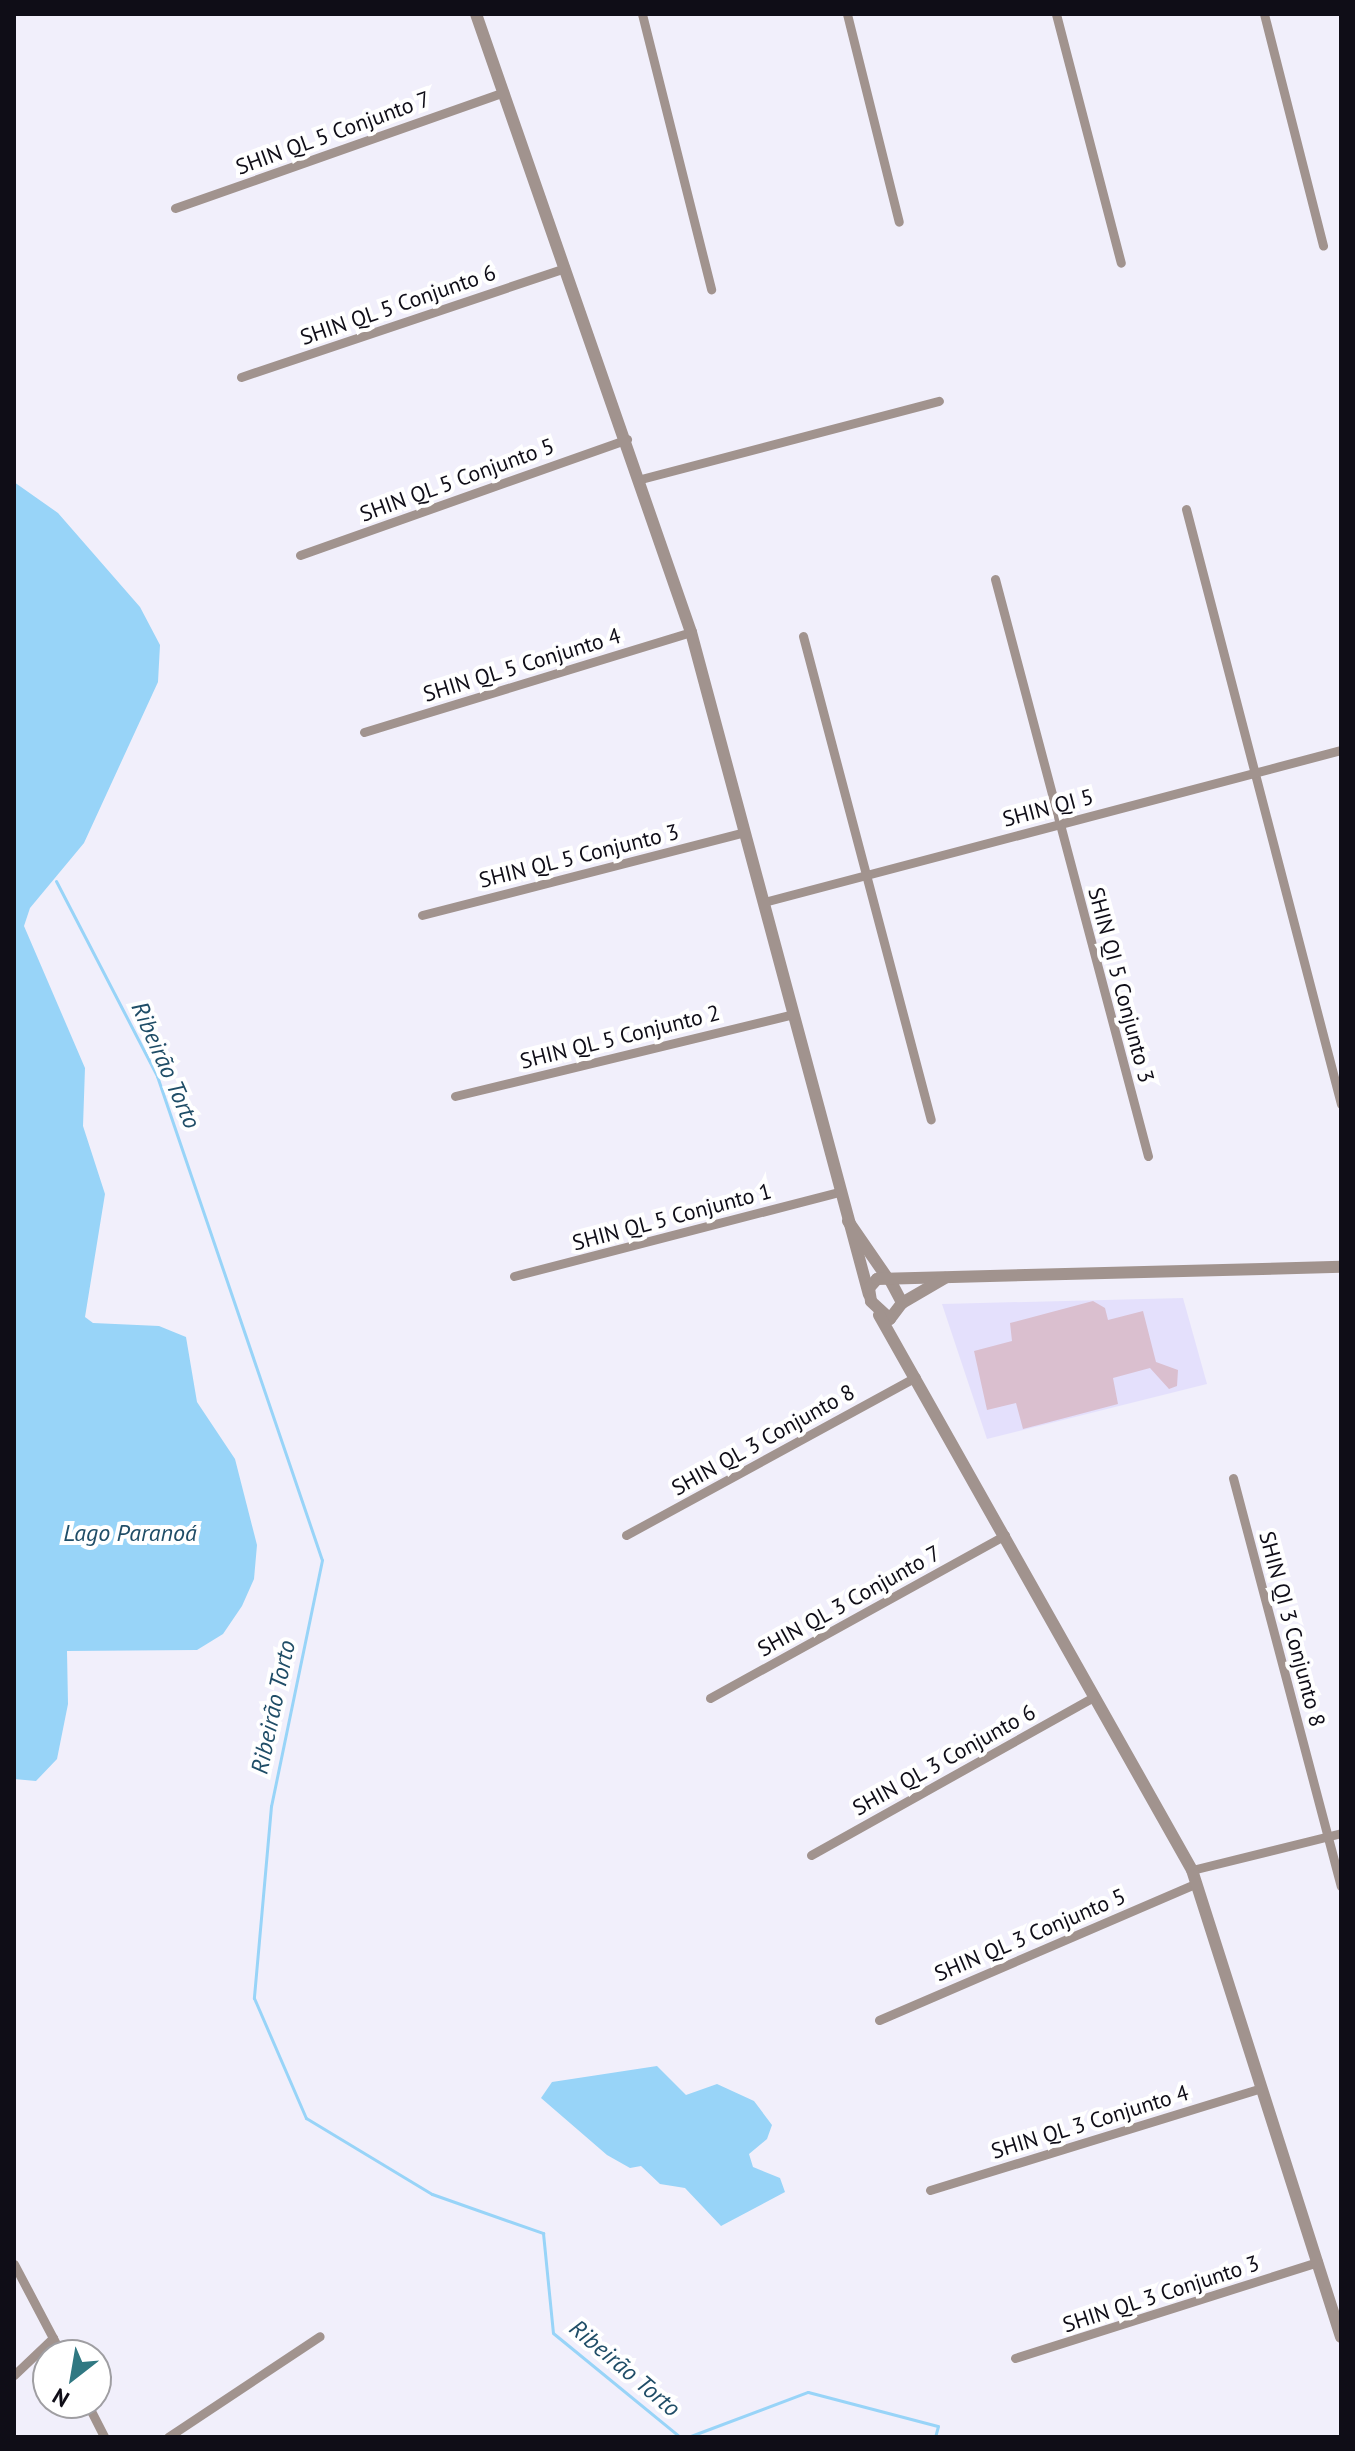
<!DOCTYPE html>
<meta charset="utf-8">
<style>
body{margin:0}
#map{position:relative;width:1355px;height:2451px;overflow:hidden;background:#f1effb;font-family:"PT Sans",sans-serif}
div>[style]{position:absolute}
.built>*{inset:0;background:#e4e0fc}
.water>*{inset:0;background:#98d4f8}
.stream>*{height:3px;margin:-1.5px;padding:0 1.5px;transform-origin:1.5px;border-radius:1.5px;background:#98d4f8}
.building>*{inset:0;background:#dabfcf}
.minor>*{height:9px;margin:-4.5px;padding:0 4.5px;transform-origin:4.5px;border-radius:4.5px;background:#a1938e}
.tertiary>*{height:12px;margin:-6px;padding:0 6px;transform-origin:6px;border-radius:6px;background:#a1938e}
span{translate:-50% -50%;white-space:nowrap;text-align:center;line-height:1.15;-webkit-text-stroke:8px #fff;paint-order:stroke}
.street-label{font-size:22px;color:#0f0d17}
.water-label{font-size:24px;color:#1f4d67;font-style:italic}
.frame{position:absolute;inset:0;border:16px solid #0f0d17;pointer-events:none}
.north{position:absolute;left:32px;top:2339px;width:80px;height:80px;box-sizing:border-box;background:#fff;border:2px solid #9f9ea2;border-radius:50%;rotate:211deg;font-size:22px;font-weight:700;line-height:32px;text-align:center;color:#0f0d17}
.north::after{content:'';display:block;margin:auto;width:28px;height:36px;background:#307882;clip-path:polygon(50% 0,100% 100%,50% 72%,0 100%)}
</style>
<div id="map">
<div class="built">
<div style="clip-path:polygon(1183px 1298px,1207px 1384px,987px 1439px,942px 1304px)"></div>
</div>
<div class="water">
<div style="clip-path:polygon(14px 482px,58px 513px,140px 607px,160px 645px,158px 682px,84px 843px,30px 908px,24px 926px,85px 1068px,83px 1126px,105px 1194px,85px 1317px,93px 1323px,159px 1326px,186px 1337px,197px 1402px,235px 1459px,257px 1545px,254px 1579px,242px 1606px,223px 1634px,197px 1650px,67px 1651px,68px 1704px,57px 1759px,36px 1781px,14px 1779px)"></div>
<div style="clip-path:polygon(657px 2066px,686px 2095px,717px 2084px,754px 2101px,772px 2125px,767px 2139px,749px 2154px,753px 2167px,780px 2178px,785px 2192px,721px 2226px,685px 2188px,660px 2184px,641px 2166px,630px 2168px,607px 2155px,541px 2098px,552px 2082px)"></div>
</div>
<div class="stream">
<div style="left:56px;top:881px;width:220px;rotate:62.6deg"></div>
<div style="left:157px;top:1076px;width:511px;rotate:71.18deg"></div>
<div style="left:322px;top:1560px;width:251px;rotate:101.7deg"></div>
<div style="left:271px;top:1806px;width:193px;rotate:95.1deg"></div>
<div style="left:254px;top:1998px;width:131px;rotate:66.6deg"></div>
<div style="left:306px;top:2118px;width:147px;rotate:31.1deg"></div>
<div style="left:432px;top:2194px;width:118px;rotate:19.4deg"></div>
<div style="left:543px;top:2233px;width:100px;rotate:84.3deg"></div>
<div style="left:553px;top:2333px;width:164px;rotate:39.3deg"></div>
<div style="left:688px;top:2437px;width:128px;rotate:-20.6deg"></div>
<div style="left:808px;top:2392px;width:134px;rotate:14.7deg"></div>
<div style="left:938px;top:2426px;width:11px;rotate:105deg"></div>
</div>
<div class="building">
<div style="clip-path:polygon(1093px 1301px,1105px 1308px,1108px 1320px,1143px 1311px,1156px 1362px,1178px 1370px,1177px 1386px,1169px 1389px,1150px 1368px,1113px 1378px,1118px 1404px,1023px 1429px,1016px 1403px,987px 1410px,974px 1351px,1012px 1341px,1010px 1323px)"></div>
</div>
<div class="minor">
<div style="left:642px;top:14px;width:284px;rotate:75.9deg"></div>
<div style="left:847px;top:14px;width:214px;rotate:76deg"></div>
<div style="left:1056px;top:14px;width:257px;rotate:75.4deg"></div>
<div style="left:1264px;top:14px;width:239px;rotate:75.7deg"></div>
<div style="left:175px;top:208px;width:349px;rotate:-19.4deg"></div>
<div style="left:241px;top:377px;width:342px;rotate:-18.6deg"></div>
<div style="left:641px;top:479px;width:308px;rotate:-14.7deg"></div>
<div style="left:1186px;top:509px;width:615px;rotate:75.4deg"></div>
<div style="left:300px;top:555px;width:347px;rotate:-19.5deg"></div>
<div style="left:995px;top:579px;width:597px;rotate:75.15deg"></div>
<div style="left:803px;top:636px;width:500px;rotate:75.2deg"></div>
<div style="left:364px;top:732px;width:342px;rotate:-17deg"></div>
<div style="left:764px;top:902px;width:597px;rotate:-14.76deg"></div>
<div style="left:422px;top:915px;width:333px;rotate:-14.4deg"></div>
<div style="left:455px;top:1096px;width:348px;rotate:-13.6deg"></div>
<div style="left:514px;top:1276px;width:336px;rotate:-14.5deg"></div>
<div style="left:1233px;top:1478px;width:422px;rotate:75.2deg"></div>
<div style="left:626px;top:1535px;width:330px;rotate:-28.6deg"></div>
<div style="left:710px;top:1698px;width:337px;rotate:-28.9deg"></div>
<div style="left:811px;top:1855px;width:324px;rotate:-29.2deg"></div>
<div style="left:1192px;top:1870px;width:154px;rotate:-13.9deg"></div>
<div style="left:879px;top:2020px;width:346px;rotate:-23.3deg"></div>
<div style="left:930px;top:2190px;width:346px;rotate:-17.1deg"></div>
<div style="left:14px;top:2264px;width:103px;rotate:62.2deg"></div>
<div style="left:1015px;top:2358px;width:318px;rotate:-17.6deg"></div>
<div style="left:14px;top:2375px;width:54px;rotate:-43.5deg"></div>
<div style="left:87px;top:2403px;width:38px;rotate:63deg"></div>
<div style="left:168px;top:2437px;width:182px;rotate:-33.6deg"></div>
</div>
<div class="tertiary">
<div style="left:476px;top:14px;width:654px;rotate:70.82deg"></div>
<div style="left:691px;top:632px;width:686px;rotate:74.97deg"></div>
<div style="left:848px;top:1221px;width:70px;rotate:55.4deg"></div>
<div style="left:890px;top:1280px;width:26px;rotate:62deg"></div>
<div style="left:902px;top:1303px;width:20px;rotate:127deg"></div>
<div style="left:890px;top:1319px;width:26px;rotate:-137deg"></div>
<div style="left:871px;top:1301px;width:13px;rotate:-99deg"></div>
<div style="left:869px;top:1288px;width:12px;rotate:-48deg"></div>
<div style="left:877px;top:1279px;width:464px;rotate:-1.5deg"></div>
<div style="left:902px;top:1303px;width:50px;rotate:-30.2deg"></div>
<div style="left:879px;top:1315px;width:637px;rotate:60.58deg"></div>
<div style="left:1192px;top:1870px;width:490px;rotate:72.3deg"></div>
</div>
<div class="street-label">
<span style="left:333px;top:133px;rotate:-20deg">SHIN QL 5 Conjunto 7</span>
<span style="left:398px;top:305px;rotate:-19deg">SHIN QL 5 Conjunto 6</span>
<span style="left:457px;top:480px;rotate:-20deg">SHIN QL 5 Conjunto 5</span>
<span style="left:522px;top:665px;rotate:-17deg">SHIN QL 5 Conjunto 4</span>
<span style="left:1048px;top:808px;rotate:-15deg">SHIN QI 5</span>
<span style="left:579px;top:856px;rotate:-14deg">SHIN QL 5 Conjunto 3</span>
<span style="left:1121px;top:985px;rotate:75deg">SHIN QI 5 Conjunto 3</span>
<span style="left:620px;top:1037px;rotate:-14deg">SHIN QL 5 Conjunto 2</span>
<span style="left:672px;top:1217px;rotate:-15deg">SHIN QL 5 Conjunto 1</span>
<span style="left:763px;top:1440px;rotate:-29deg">SHIN QL 3 Conjunto 8</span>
<span style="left:849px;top:1601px;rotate:-29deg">SHIN QL 3 Conjunto 7</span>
<span style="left:1292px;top:1629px;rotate:75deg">SHIN QI 3 Conjunto 8</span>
<span style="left:944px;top:1760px;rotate:-29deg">SHIN QL 3 Conjunto 6</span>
<span style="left:1030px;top:1935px;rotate:-23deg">SHIN QL 3 Conjunto 5</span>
<span style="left:1090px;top:2122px;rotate:-17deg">SHIN QL 3 Conjunto 4</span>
<span style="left:1161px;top:2294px;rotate:-18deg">SHIN QL 3 Conjunto 3</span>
</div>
<div class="water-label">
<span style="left:166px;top:1065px;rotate:66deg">Ribeirão Torto</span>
<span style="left:130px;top:1533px">Lago Paranoá</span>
<span style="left:273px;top:1707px;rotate:-78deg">Ribeirão Torto</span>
<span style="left:625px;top:2368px;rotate:40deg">Ribeirão Torto</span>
</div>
<div class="frame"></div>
<div class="north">N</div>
</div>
